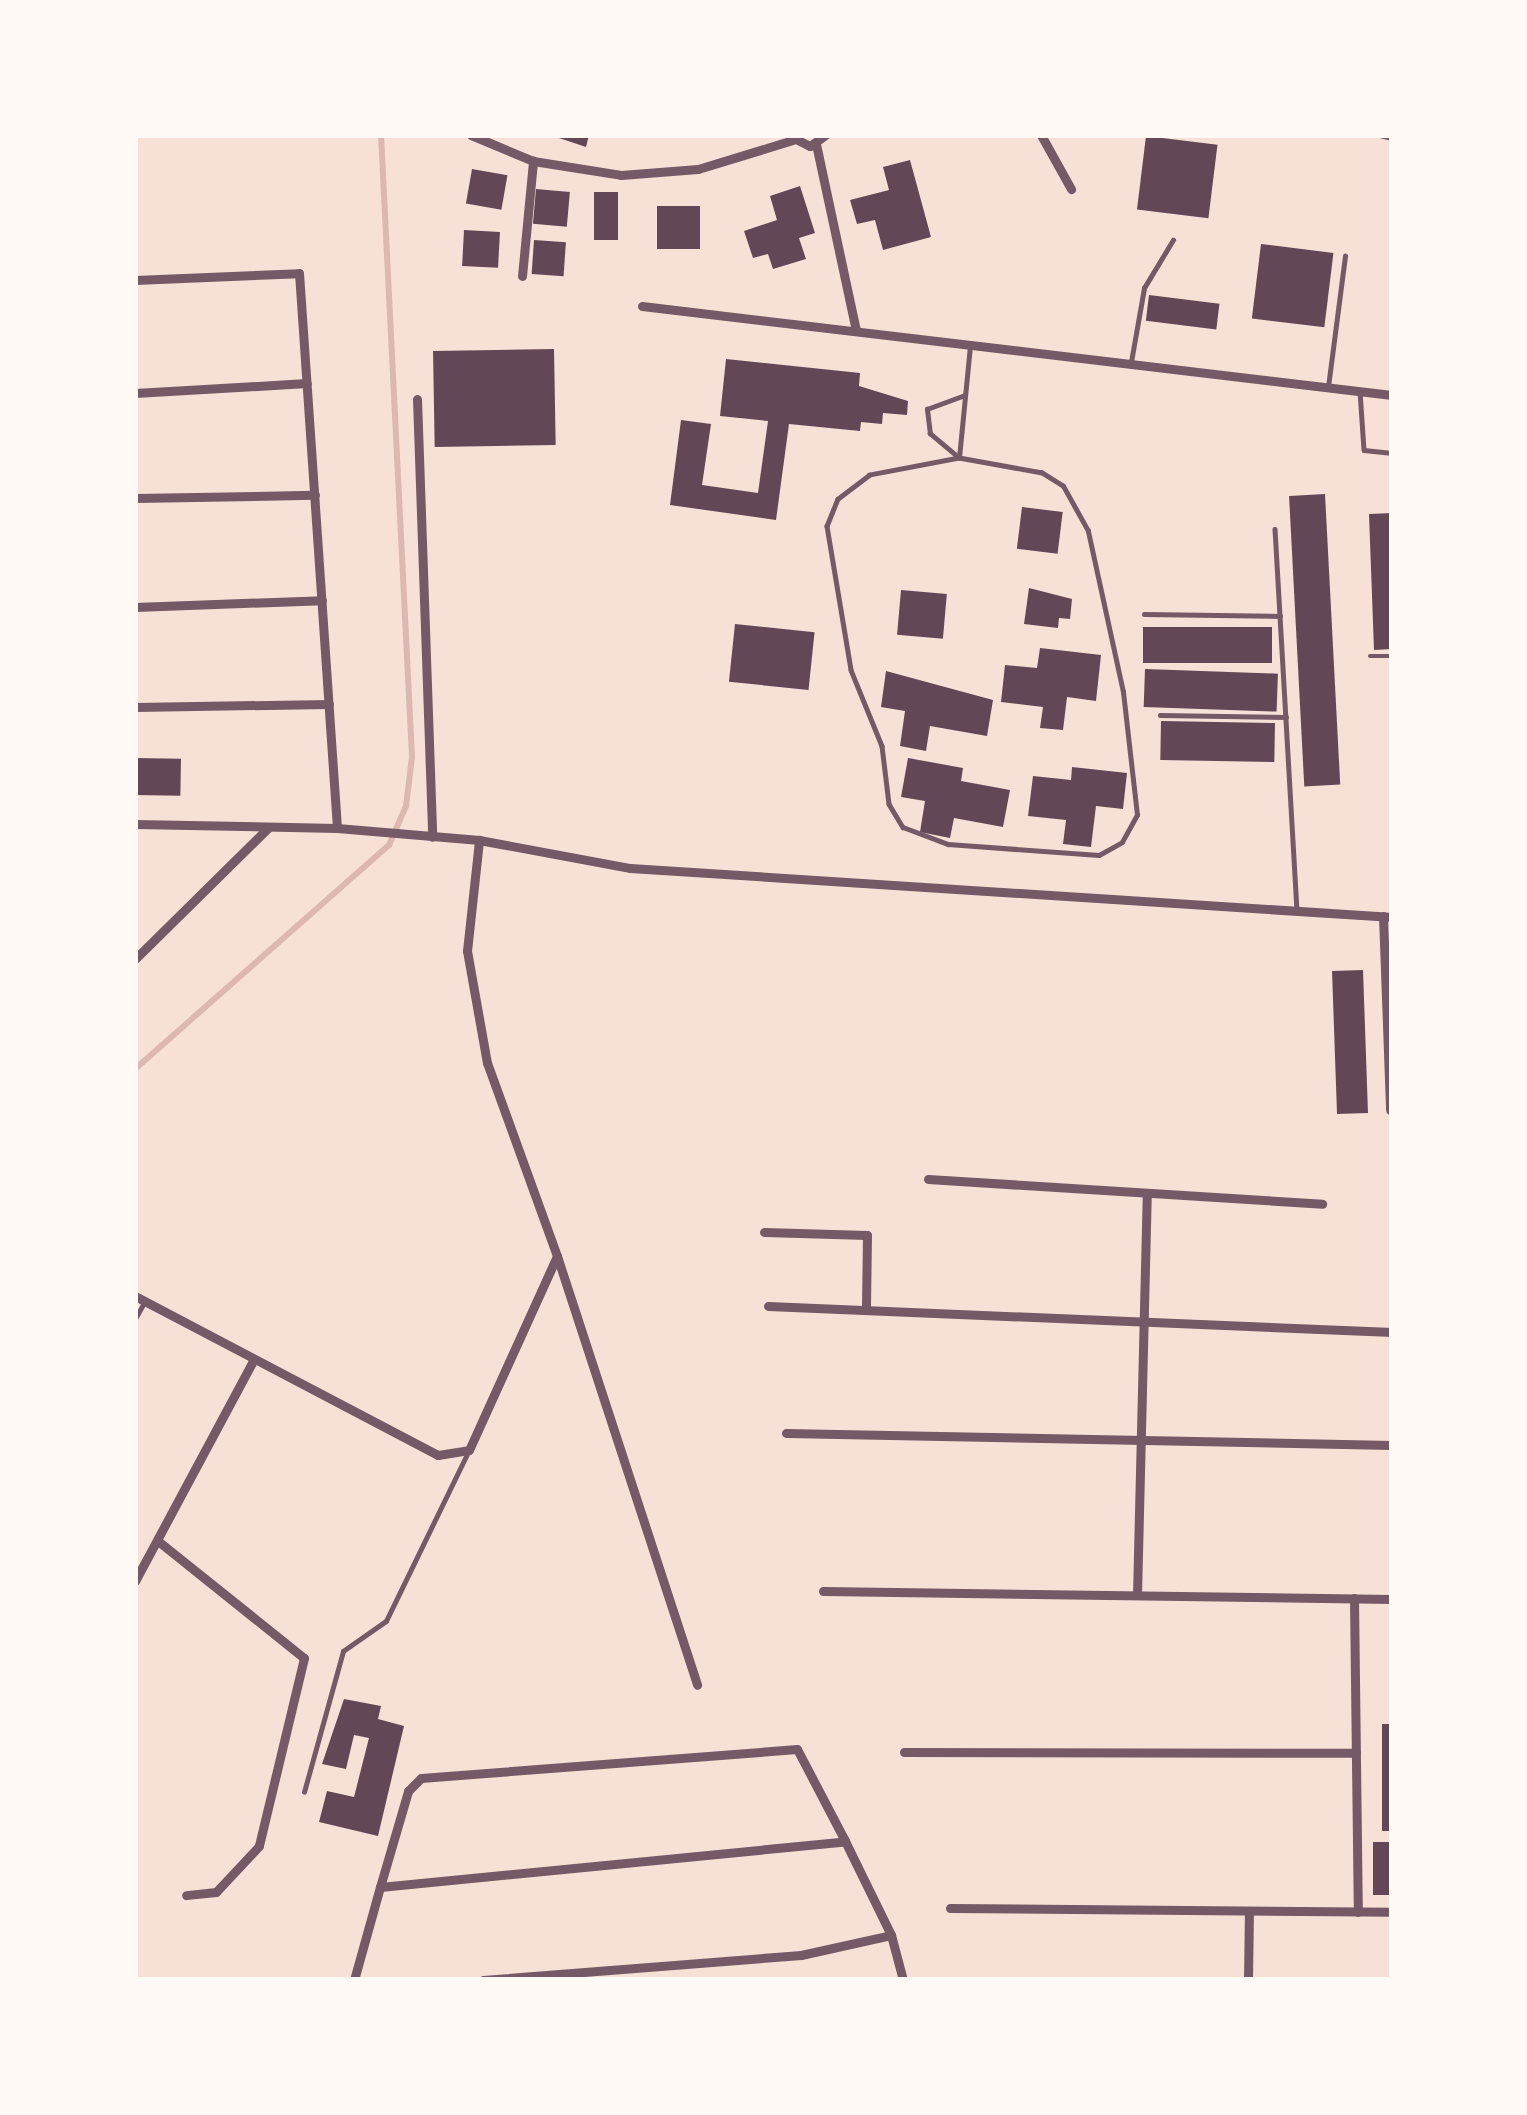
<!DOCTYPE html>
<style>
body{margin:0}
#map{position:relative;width:1527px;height:2115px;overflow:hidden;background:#f7e1d7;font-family:"DM Sans",sans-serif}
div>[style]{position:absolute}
.stream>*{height:6px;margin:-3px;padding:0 3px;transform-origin:3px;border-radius:3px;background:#dcb8b0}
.building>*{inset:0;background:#644757;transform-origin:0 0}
.service>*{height:4.5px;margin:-2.25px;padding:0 2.25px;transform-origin:2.25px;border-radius:2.25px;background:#755966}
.minor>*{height:9px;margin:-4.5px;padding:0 4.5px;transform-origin:4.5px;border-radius:4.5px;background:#755966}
span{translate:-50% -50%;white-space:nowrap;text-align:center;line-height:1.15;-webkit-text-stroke:12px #fffaf5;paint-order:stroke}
.frame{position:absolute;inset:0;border:138px solid #fffaf5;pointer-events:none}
</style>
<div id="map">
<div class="stream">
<div style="left:135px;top:1069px;width:339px;rotate:-41.4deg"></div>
<div style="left:389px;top:845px;width:43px;rotate:-66.4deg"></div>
<div style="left:406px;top:806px;width:49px;rotate:-83deg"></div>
<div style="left:412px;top:757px;width:623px;rotate:-92.85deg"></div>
</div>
<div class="building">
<div style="clip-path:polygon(550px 135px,589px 135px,586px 147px)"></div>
<div style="left:1146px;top:136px;width:72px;height:74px;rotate:7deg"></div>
<div style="clip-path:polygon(910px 160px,931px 237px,883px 250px,875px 220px,857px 224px,850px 200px,889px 190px,883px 167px)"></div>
<div style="left:472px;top:169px;width:36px;height:35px;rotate:10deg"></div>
<div style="clip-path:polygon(800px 186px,815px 233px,799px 238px,806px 259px,773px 269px,768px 254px,753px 258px,744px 231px,777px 220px,770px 196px)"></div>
<div style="left:536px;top:189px;width:34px;height:35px;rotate:5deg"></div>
<div style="left:594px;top:192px;width:24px;height:48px"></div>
<div style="left:657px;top:206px;width:43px;height:43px"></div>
<div style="left:464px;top:230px;width:36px;height:36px;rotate:3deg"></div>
<div style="left:534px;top:240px;width:32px;height:34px;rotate:4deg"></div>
<div style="left:1261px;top:244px;width:73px;height:75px;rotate:7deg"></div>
<div style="left:1149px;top:295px;width:71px;height:26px;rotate:7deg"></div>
<div style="left:554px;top:349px;width:96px;height:121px;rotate:89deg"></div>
<div style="clip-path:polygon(726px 359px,860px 373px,859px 386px,908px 401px,907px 415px,883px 413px,882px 424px,861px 422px,860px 431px,789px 424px,776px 520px,670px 505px,681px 420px,711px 424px,702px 485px,758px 493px,768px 421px,720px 416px)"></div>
<div style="left:1325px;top:494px;width:291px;height:36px;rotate:87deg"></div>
<div style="left:1022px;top:507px;width:41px;height:42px;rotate:7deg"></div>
<div style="clip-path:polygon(1392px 513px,1392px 649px,1374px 650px,1369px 514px)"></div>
<div style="clip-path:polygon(1029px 588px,1072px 599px,1070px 619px,1059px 618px,1058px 628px,1024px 624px)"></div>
<div style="left:901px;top:590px;width:46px;height:45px;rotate:5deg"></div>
<div style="left:735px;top:624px;width:80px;height:58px;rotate:6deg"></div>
<div style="left:1143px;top:627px;width:129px;height:36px"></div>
<div style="clip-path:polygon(1040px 648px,1101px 655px,1096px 701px,1067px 697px,1063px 730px,1040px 728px,1043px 707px,1001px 702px,1005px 665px,1037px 668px)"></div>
<div style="left:1145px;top:669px;width:133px;height:38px;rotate:2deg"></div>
<div style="clip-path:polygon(886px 671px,993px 700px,987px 736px,930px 726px,926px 751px,900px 746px,905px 711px,881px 707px)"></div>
<div style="left:1161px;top:721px;width:114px;height:39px;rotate:1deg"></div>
<div style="left:135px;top:758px;width:46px;height:37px;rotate:1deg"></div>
<div style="clip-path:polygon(908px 758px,963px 768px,961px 781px,1010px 790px,1003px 827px,954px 818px,950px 838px,920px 832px,925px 801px,901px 797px)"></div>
<div style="clip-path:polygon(1072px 767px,1127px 773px,1123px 809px,1096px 806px,1091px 847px,1063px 844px,1066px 820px,1028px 816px,1033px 776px,1071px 780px)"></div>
<div style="left:1363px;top:970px;width:143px;height:31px;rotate:88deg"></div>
<div style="clip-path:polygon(344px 1699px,381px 1706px,378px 1719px,404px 1726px,378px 1836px,319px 1822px,327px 1791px,354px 1797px,369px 1738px,354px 1735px,346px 1769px,322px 1764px)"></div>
<div style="left:1382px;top:1724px;width:10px;height:107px"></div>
<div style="left:1373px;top:1842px;width:19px;height:53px"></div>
</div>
<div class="service">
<div style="left:1380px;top:135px;width:12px;rotate:14deg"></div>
<div style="left:1131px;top:362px;width:75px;rotate:-80deg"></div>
<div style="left:1144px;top:288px;width:56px;rotate:-58.9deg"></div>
<div style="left:1328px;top:387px;width:132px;rotate:-82.6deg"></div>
<div style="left:1360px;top:391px;width:59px;rotate:86.1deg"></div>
<div style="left:1364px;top:450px;width:28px;rotate:6deg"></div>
<div style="left:959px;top:458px;width:91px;rotate:169.2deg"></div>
<div style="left:870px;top:475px;width:40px;rotate:143deg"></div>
<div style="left:838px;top:499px;width:29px;rotate:112deg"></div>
<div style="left:827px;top:526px;width:146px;rotate:80.5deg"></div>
<div style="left:851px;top:670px;width:82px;rotate:67.8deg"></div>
<div style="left:882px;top:746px;width:58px;rotate:83.1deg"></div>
<div style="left:889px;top:804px;width:27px;rotate:59deg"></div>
<div style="left:903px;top:827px;width:48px;rotate:20.7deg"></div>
<div style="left:948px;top:844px;width:151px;rotate:4.2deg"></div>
<div style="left:1099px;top:855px;width:26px;rotate:-29deg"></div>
<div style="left:1122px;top:842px;width:31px;rotate:-61deg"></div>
<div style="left:1137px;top:815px;width:124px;rotate:-96.5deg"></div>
<div style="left:1123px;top:692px;width:165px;rotate:-102.3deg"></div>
<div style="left:1088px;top:531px;width:51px;rotate:-119.1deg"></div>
<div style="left:1063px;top:486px;width:25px;rotate:-148deg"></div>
<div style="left:1042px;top:473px;width:84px;rotate:-169.8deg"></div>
<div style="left:959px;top:458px;width:38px;rotate:-140deg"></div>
<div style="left:930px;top:434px;width:25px;rotate:-97deg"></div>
<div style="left:927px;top:409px;width:40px;rotate:-20.2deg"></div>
<div style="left:959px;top:458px;width:114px;rotate:-84.4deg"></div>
<div style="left:1275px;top:529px;width:380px;rotate:86.7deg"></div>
<div style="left:1144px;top:614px;width:136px;rotate:0.8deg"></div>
<div style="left:1370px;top:656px;width:22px"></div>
<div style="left:1160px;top:715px;width:126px;rotate:0.9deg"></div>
<div style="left:135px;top:1319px;width:21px;rotate:-61deg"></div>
<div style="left:304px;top:1792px;width:146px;rotate:-74.5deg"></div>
<div style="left:343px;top:1651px;width:52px;rotate:-34.9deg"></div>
<div style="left:386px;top:1621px;width:190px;rotate:-64.1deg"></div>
</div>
<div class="minor">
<div style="left:471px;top:135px;width:67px;rotate:22.8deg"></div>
<div style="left:533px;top:161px;width:89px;rotate:9deg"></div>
<div style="left:621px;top:175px;width:77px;rotate:-4.5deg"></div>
<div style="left:698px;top:169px;width:99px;rotate:-17deg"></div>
<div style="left:1041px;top:135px;width:62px;rotate:60.9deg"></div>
<div style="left:790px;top:136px;width:22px;rotate:27deg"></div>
<div style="left:810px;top:146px;width:19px;rotate:-36deg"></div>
<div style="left:816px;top:144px;width:191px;rotate:77.9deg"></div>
<div style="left:522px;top:276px;width:116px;rotate:-84.5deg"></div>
<div style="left:135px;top:280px;width:164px;rotate:-2.4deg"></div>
<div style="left:299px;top:273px;width:556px;rotate:86.08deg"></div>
<div style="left:642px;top:306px;width:755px;rotate:6.77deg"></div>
<div style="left:135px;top:393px;width:172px;rotate:-3.3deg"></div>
<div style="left:417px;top:399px;width:438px;rotate:88deg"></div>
<div style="left:135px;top:498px;width:180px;rotate:-1deg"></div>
<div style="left:135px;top:607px;width:187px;rotate:-2.1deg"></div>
<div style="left:135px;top:707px;width:194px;rotate:-0.9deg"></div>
<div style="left:135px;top:824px;width:202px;rotate:1.1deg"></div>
<div style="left:337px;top:828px;width:143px;rotate:4.8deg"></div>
<div style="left:479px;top:840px;width:154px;rotate:10.5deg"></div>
<div style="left:630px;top:868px;width:764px;rotate:3.68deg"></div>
<div style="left:1383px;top:916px;width:194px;rotate:87.9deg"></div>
<div style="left:135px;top:959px;width:187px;rotate:-44.6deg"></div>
<div style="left:928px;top:1179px;width:395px;rotate:3.6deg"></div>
<div style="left:764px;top:1232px;width:103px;rotate:1.7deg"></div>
<div style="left:867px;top:1235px;width:75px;rotate:90.8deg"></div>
<div style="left:557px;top:1256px;width:451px;rotate:71.9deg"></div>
<div style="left:135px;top:1296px;width:342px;rotate:27.7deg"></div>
<div style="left:438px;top:1455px;width:31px;rotate:-9deg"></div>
<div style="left:469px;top:1450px;width:213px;rotate:-65.6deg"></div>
<div style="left:557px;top:1256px;width:205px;rotate:-109.9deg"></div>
<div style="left:487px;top:1063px;width:114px;rotate:-100.1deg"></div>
<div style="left:467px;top:951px;width:112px;rotate:-83.8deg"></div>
<div style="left:768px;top:1306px;width:625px;rotate:2.39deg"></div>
<div style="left:786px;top:1433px;width:606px;rotate:1.13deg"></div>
<div style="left:158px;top:1541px;width:187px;rotate:38.7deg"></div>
<div style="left:304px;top:1658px;width:193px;rotate:103.5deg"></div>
<div style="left:259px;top:1846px;width:63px;rotate:133.1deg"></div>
<div style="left:216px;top:1892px;width:30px;rotate:174deg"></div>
<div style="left:135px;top:1581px;width:250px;rotate:-61.8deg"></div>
<div style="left:823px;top:1591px;width:569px;rotate:0.81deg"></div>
<div style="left:1137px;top:1595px;width:402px;rotate:-88.6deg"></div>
<div style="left:1354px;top:1598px;width:314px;rotate:89.3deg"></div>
<div style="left:904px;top:1752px;width:452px;rotate:0.1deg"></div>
<div style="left:380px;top:1887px;width:100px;rotate:-73.7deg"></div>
<div style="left:408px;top:1791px;width:18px;rotate:-45deg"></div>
<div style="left:421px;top:1778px;width:377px;rotate:-4.4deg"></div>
<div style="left:797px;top:1749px;width:104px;rotate:62.4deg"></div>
<div style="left:950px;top:1908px;width:442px;rotate:0.5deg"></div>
<div style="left:354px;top:1980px;width:97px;rotate:-74.4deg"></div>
<div style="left:380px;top:1887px;width:467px;rotate:-5.6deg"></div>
<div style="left:845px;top:1841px;width:105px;rotate:63.9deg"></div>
<div style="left:891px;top:1935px;width:47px;rotate:75.1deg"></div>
<div style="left:483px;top:1980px;width:319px;rotate:-4.5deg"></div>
<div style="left:801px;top:1955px;width:92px;rotate:-12.5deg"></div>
<div style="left:1248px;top:1980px;width:69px;rotate:-89.2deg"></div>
</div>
<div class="frame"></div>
</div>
